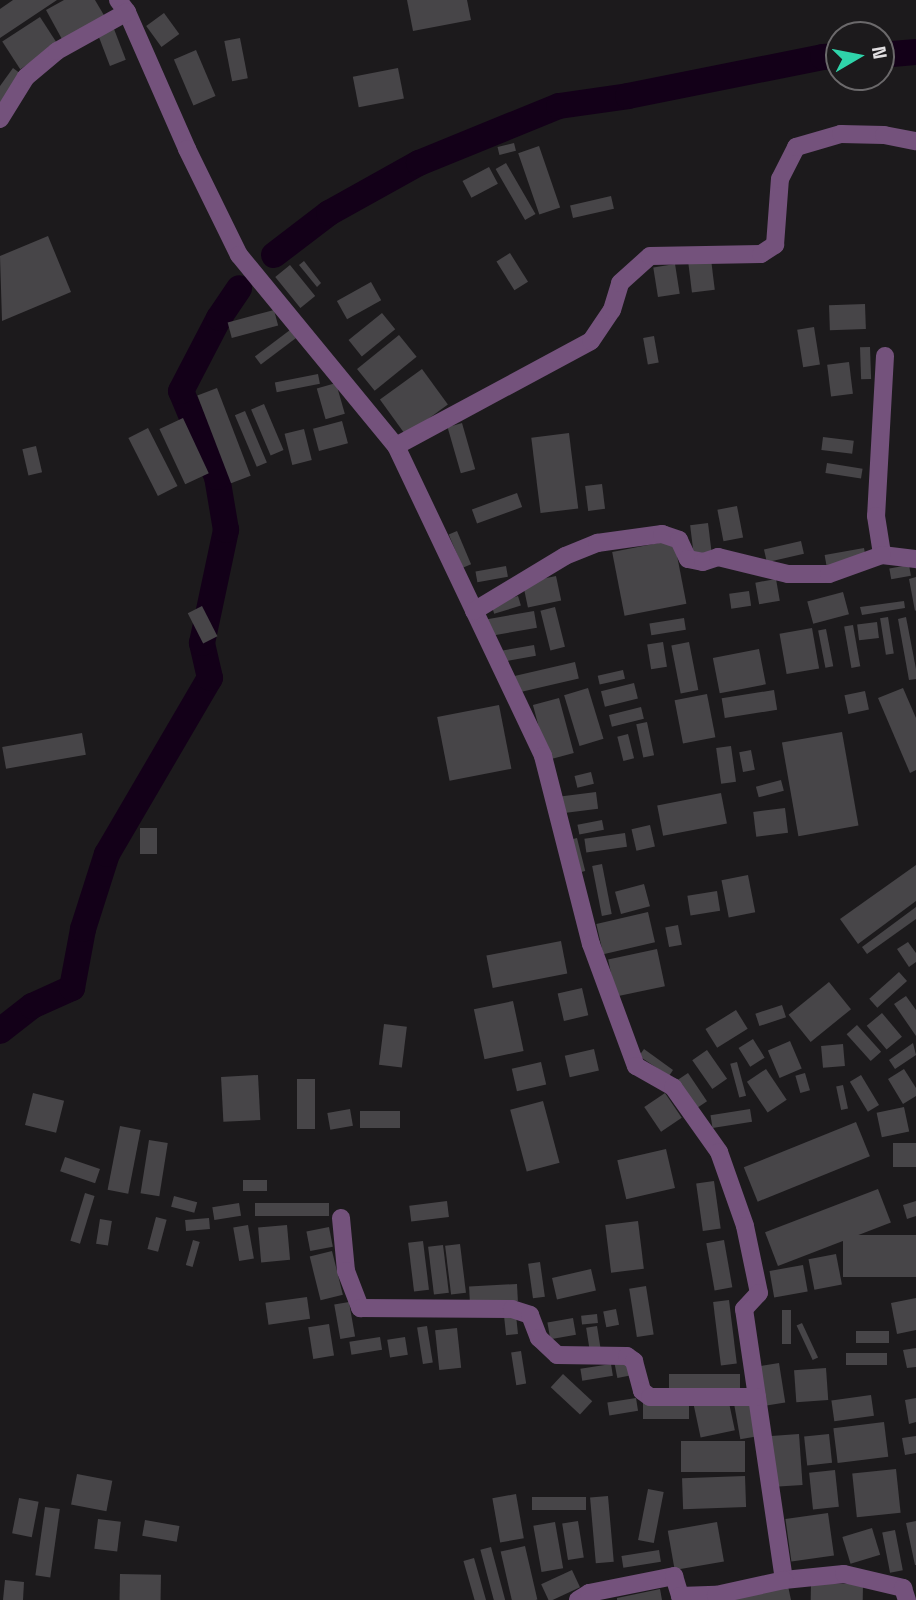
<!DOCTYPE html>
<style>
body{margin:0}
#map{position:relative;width:916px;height:1600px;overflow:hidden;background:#1c1a1c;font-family:"Space Grotesk",sans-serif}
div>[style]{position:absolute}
.canal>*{height:26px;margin:-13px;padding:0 13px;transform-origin:13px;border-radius:13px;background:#130018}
.building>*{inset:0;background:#474548;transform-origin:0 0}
.street>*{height:18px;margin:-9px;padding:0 9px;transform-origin:9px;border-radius:9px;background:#74527c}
span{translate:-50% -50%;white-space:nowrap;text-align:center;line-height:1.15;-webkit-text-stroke:7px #1c1a1c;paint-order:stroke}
.north{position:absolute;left:825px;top:21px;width:70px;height:70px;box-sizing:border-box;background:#1c1a1c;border:2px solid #6b696b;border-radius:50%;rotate:80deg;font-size:19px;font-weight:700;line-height:28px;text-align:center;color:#e1dfe1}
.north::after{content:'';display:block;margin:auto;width:24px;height:32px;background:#2fd4aa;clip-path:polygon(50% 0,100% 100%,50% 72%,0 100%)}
</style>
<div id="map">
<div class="canal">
<div style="left:881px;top:55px;width:35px;rotate:-5deg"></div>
<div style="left:274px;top:255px;width:69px;rotate:-37.4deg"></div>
<div style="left:329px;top:213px;width:103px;rotate:-29.1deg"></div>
<div style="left:419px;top:163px;width:151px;rotate:-22.2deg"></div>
<div style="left:559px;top:106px;width:70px;rotate:-8.2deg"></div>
<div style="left:628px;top:96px;width:199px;rotate:-11.3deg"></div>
<div style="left:823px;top:57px;width:16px;rotate:-4deg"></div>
<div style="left:0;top:1031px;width:41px;rotate:-38deg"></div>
<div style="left:32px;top:1006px;width:44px;rotate:-24.2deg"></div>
<div style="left:72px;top:988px;width:60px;rotate:-79.4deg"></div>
<div style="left:83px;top:929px;width:79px;rotate:-72.3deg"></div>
<div style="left:107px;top:854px;width:204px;rotate:-59.7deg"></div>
<div style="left:210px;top:678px;width:36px;rotate:-103deg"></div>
<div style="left:202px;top:643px;width:116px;rotate:-78deg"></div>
<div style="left:226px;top:530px;width:54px;rotate:-99.6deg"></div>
<div style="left:217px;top:477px;width:93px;rotate:-112.7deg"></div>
<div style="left:181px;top:391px;width:82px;rotate:-62.5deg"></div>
<div style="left:219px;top:318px;width:36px;rotate:-56deg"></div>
</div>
<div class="building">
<div style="clip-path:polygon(13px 0,57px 0,0 38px,0 9px)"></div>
<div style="clip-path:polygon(64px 0,95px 0,105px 17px,63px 41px,46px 10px)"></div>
<div style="clip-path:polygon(407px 0,467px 0,471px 20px,413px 31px)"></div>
<div style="left:164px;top:13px;width:26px;height:22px;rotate:54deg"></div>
<div style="left:40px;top:17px;width:33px;height:45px;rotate:57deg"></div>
<div style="left:114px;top:29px;width:33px;height:17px;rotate:69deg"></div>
<div style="left:240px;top:38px;width:41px;height:16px;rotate:79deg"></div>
<div style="left:196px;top:50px;width:50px;height:24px;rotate:67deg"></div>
<div style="clip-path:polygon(13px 68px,21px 74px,0 104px,0 86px)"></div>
<div style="left:398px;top:68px;width:31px;height:46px;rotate:79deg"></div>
<div style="left:514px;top:143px;width:8px;height:17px;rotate:76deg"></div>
<div style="left:539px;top:146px;width:65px;height:22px;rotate:71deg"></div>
<div style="left:506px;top:163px;width:59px;height:12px;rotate:60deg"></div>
<div style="left:489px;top:167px;width:19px;height:30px;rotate:62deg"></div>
<div style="left:611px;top:196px;width:13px;height:42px;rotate:77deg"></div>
<div style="clip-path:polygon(48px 236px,71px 292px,2px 321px,0 256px)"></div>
<div style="left:510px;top:253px;width:34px;height:16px;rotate:58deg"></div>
<div style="left:711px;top:259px;width:31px;height:23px;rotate:83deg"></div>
<div style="clip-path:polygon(304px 261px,321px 283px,317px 287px,299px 265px)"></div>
<div style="left:675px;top:264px;width:30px;height:22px;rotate:81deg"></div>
<div style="left:290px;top:265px;width:40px;height:19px;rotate:51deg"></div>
<div style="left:371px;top:282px;width:21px;height:39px;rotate:61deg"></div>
<div style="left:865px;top:304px;width:25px;height:36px;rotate:88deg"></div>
<div style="left:274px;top:310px;width:16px;height:48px;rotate:75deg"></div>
<div style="left:382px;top:313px;width:21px;height:43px;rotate:51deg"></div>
<div style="left:814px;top:327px;width:38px;height:17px;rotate:81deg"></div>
<div style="left:290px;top:330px;width:10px;height:44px;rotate:53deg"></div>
<div style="left:399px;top:335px;width:28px;height:54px;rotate:51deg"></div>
<div style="left:654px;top:336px;width:27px;height:11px;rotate:80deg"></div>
<div style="left:870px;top:347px;width:32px;height:10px;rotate:88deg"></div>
<div style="left:849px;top:362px;width:32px;height:22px;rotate:83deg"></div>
<div style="left:422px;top:369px;width:44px;height:52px;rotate:54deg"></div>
<div style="left:318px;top:374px;width:10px;height:44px;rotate:79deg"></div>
<div style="left:336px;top:383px;width:32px;height:20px;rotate:74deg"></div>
<div style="left:217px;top:388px;width:94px;height:21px;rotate:69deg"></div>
<div style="left:264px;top:404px;width:50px;height:14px;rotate:67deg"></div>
<div style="left:245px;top:411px;width:56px;height:11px;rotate:67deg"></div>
<div style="left:183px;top:418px;width:61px;height:26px;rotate:65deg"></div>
<div style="left:342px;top:421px;width:23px;height:30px;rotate:75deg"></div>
<div style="left:462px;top:423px;width:48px;height:15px;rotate:74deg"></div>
<div style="left:148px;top:428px;width:65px;height:22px;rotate:63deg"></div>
<div style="left:304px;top:429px;width:32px;height:20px;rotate:76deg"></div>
<div style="left:569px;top:433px;width:76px;height:38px;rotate:83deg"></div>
<div style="left:823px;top:437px;width:31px;height:13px;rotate:7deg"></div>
<div style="left:36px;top:446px;width:27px;height:14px;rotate:77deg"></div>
<div style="left:827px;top:463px;width:36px;height:10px;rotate:9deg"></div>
<div style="left:602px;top:484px;width:25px;height:17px;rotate:83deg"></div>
<div style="left:517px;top:493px;width:15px;height:48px;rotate:70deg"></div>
<div style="left:737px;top:506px;width:32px;height:20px;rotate:79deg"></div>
<div style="left:708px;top:523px;width:32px;height:18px;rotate:83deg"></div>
<div style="left:457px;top:531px;width:36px;height:9px;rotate:67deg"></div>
<div style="left:674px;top:540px;width:65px;height:63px;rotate:79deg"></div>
<div style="left:801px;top:541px;width:13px;height:38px;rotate:77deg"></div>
<div style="left:864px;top:548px;width:11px;height:40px;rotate:80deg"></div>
<div style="left:909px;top:565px;width:11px;height:20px;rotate:80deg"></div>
<div style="left:506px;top:566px;width:11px;height:31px;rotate:80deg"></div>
<div style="left:556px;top:576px;width:25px;height:34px;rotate:78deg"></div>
<div style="clip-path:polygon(916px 577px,916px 610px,915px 611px,909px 579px)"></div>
<div style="left:776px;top:579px;width:22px;height:21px;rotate:80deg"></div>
<div style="left:749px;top:591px;width:15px;height:20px;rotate:82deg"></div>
<div style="left:843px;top:592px;width:23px;height:37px;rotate:75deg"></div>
<div style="left:518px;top:596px;width:10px;height:28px;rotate:73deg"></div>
<div style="clip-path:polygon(904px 601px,905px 608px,862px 615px,860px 607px)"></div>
<div style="left:202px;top:606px;width:34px;height:16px;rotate:63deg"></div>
<div style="left:555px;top:607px;width:41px;height:15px;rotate:76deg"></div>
<div style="left:534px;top:611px;width:17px;height:49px;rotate:80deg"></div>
<div style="left:888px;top:617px;width:37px;height:8px;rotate:81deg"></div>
<div style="clip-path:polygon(906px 617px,916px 669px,916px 679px,909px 680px,898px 619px)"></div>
<div style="left:684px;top:618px;width:12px;height:35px;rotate:81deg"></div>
<div style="left:877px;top:622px;width:16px;height:20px;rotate:83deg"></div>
<div style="left:853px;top:625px;width:42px;height:9px;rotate:80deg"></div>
<div style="left:812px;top:628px;width:41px;height:33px;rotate:80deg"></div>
<div style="left:826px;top:629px;width:38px;height:8px;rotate:79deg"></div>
<div style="left:663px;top:642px;width:25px;height:16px;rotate:81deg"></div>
<div style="left:689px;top:642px;width:49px;height:18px;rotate:79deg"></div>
<div style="left:534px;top:645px;width:11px;height:32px;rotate:80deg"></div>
<div style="left:759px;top:649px;width:36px;height:47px;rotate:79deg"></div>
<div style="left:575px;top:662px;width:17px;height:62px;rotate:77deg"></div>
<div style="left:623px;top:670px;width:9px;height:26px;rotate:77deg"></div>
<div style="left:634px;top:683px;width:16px;height:34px;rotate:76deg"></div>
<div style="left:588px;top:688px;width:53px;height:25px;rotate:73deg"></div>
<div style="clip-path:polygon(903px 688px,916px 718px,916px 770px,910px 773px,878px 698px)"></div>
<div style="left:774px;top:690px;width:20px;height:53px;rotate:81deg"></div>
<div style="left:865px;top:691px;width:19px;height:21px;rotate:78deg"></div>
<div style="left:707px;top:694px;width:44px;height:33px;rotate:79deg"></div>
<div style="left:559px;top:698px;width:57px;height:27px;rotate:75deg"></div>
<div style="left:499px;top:705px;width:65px;height:63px;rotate:79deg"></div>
<div style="left:641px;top:707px;width:12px;height:33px;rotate:76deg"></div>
<div style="left:647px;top:722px;width:34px;height:11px;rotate:78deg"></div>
<div style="left:842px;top:732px;width:95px;height:61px;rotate:80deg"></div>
<div style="left:82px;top:733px;width:22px;height:81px;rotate:80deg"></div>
<div style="left:628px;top:734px;width:25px;height:11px;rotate:76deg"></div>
<div style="left:731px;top:746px;width:36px;height:15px;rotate:82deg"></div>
<div style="left:751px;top:750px;width:20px;height:12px;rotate:79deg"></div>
<div style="left:591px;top:772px;width:12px;height:17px;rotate:76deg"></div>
<div style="left:781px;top:780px;width:11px;height:26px;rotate:75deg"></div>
<div style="left:596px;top:792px;width:17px;height:38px;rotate:83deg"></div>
<div style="left:721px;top:793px;width:31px;height:65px;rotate:79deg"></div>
<div style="left:785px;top:808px;width:25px;height:32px;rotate:83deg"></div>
<div style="left:602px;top:820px;width:10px;height:25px;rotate:79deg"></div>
<div style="left:650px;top:825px;width:22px;height:19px;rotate:77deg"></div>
<div style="left:157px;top:828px;width:26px;height:17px;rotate:90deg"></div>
<div style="left:625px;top:833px;width:14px;height:41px;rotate:82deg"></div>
<div style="left:577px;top:838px;width:34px;height:7px;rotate:76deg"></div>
<div style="left:602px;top:864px;width:51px;height:10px;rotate:79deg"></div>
<div style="clip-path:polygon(916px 865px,916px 901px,858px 944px,840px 919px)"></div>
<div style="left:748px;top:875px;width:38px;height:27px;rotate:79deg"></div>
<div style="left:644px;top:884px;width:23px;height:30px;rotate:75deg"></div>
<div style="left:717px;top:891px;width:20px;height:30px;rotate:81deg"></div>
<div style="clip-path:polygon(916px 907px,916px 919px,867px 954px,862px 947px)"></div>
<div style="left:648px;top:912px;width:31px;height:53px;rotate:77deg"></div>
<div style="left:678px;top:925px;width:20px;height:13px;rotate:79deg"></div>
<div style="left:561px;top:941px;width:33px;height:76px;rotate:79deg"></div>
<div style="clip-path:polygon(908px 942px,916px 953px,916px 962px,909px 967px,897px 949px)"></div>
<div style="left:657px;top:949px;width:38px;height:50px;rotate:78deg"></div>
<div style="left:899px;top:972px;width:12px;height:40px;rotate:48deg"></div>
<div style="left:829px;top:982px;width:35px;height:52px;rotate:51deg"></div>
<div style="left:582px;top:988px;width:28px;height:25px;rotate:77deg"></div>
<div style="clip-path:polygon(906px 996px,916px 1010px,916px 1036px,894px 1004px)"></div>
<div style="left:513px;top:1001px;width:51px;height:40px;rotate:78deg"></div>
<div style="left:782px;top:1005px;width:13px;height:28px;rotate:72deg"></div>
<div style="left:736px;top:1010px;width:22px;height:36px;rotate:58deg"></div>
<div style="left:882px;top:1013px;width:31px;height:20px;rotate:50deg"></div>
<div style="left:384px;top:1024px;width:23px;height:41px;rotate:7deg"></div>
<div style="left:857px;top:1025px;width:36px;height:14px;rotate:48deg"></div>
<div style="left:753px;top:1039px;width:22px;height:17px;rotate:58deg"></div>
<div style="left:790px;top:1041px;width:30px;height:24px;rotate:67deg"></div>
<div style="clip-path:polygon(913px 1043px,916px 1055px,895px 1069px,889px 1060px)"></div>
<div style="left:843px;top:1044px;width:22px;height:22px;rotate:85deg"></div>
<div style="left:594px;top:1049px;width:22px;height:30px;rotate:77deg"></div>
<div style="clip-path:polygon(644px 1049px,673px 1070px,669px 1076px,639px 1056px)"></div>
<div style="left:707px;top:1050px;width:35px;height:18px;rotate:55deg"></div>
<div style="left:541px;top:1062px;width:23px;height:30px;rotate:77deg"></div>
<div style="left:737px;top:1062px;width:35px;height:7px;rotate:75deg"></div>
<div style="left:766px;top:1069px;width:37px;height:23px;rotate:56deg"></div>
<div style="clip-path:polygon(904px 1069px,916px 1088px,916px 1096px,903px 1104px,888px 1079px)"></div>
<div style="left:688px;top:1073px;width:34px;height:13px;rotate:56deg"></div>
<div style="left:805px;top:1073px;width:18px;height:10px;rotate:74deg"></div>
<div style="left:258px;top:1075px;width:45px;height:37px;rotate:87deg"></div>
<div style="left:861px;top:1075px;width:35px;height:13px;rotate:59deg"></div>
<div style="left:297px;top:1079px;width:18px;height:50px"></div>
<div style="left:843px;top:1085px;width:24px;height:7px;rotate:78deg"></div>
<div style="left:33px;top:1093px;width:32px;height:33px;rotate:14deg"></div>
<div style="left:665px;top:1093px;width:30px;height:25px;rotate:56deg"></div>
<div style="left:543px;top:1101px;width:64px;height:34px;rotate:75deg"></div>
<div style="left:904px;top:1107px;width:25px;height:28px;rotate:78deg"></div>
<div style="left:350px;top:1109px;width:17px;height:23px;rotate:80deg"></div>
<div style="left:750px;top:1109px;width:13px;height:40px;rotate:81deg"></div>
<div style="left:360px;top:1111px;width:40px;height:17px"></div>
<div style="left:856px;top:1122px;width:37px;height:121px;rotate:68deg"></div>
<div style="left:120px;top:1126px;width:21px;height:65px;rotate:11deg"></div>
<div style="left:149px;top:1140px;width:19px;height:54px;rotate:9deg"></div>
<div style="left:916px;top:1143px;width:24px;height:23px;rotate:90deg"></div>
<div style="left:666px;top:1149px;width:40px;height:50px;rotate:77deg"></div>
<div style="left:65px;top:1157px;width:37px;height:15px;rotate:19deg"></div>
<div style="left:267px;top:1180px;width:11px;height:24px;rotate:90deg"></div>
<div style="left:714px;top:1181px;width:48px;height:18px;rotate:82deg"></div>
<div style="left:878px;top:1189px;width:36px;height:121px;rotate:69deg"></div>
<div style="left:85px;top:1193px;width:10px;height:50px;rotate:17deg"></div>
<div style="left:174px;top:1196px;width:24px;height:11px;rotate:15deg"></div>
<div style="left:447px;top:1201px;width:16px;height:38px;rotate:83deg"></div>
<div style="clip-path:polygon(916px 1201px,916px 1216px,907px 1219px,903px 1205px)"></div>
<div style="left:239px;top:1203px;width:13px;height:27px;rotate:81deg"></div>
<div style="left:255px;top:1203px;width:74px;height:13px"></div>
<div style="left:156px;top:1217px;width:11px;height:33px;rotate:15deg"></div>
<div style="left:209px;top:1218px;width:11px;height:24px;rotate:85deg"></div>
<div style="left:100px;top:1219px;width:12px;height:25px;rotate:9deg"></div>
<div style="left:638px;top:1221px;width:48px;height:33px;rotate:83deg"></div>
<div style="left:248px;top:1225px;width:34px;height:15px;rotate:80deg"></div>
<div style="left:287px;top:1225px;width:35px;height:29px;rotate:85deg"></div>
<div style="left:329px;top:1227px;width:20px;height:23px;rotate:79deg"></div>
<div style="left:916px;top:1235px;width:42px;height:73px;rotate:90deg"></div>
<div style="left:193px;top:1240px;width:7px;height:26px;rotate:16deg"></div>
<div style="left:724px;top:1240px;width:48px;height:18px;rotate:80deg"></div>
<div style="left:423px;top:1241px;width:49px;height:15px;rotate:83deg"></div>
<div style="left:460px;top:1244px;width:49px;height:15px;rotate:83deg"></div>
<div style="left:443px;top:1245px;width:48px;height:15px;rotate:83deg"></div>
<div style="left:332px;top:1251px;width:45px;height:23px;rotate:76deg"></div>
<div style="left:836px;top:1254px;width:31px;height:28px;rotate:79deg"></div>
<div style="left:540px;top:1262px;width:35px;height:12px;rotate:82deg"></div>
<div style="left:803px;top:1265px;width:27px;height:34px;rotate:80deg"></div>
<div style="left:591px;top:1269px;width:22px;height:40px;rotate:77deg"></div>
<div style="left:517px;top:1284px;width:17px;height:48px;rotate:87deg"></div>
<div style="left:646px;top:1286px;width:49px;height:17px;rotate:81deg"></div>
<div style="left:307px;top:1297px;width:22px;height:42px;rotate:82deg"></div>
<div style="clip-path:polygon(916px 1298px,916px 1330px,897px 1334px,891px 1303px)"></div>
<div style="left:729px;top:1300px;width:64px;height:16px;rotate:83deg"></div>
<div style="left:349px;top:1302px;width:35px;height:15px;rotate:80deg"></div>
<div style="left:616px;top:1309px;width:16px;height:13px;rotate:79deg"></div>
<div style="left:782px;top:1310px;width:9px;height:34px"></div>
<div style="left:597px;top:1314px;width:9px;height:16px;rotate:84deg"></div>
<div style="left:516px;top:1315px;width:19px;height:12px;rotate:84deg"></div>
<div style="left:573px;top:1318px;width:17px;height:26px;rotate:80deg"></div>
<div style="left:802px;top:1323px;width:38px;height:6px;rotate:65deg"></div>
<div style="left:329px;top:1324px;width:32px;height:21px;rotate:81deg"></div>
<div style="left:427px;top:1326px;width:37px;height:10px;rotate:81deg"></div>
<div style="left:597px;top:1326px;width:24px;height:11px;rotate:81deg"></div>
<div style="left:457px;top:1328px;width:40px;height:22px;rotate:84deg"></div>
<div style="left:889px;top:1331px;width:12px;height:33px;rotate:90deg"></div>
<div style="left:380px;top:1337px;width:13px;height:31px;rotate:81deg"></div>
<div style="left:405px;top:1337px;width:18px;height:18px;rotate:81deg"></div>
<div style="clip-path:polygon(916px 1348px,916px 1367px,907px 1368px,903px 1350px)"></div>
<div style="left:521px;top:1351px;width:33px;height:10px;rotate:81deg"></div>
<div style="left:887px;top:1353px;width:12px;height:41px;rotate:90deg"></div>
<div style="left:631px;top:1359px;width:16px;height:17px;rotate:79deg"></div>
<div style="left:779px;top:1363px;width:40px;height:22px;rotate:81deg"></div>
<div style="left:611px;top:1364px;width:12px;height:31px;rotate:81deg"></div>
<div style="left:826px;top:1368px;width:32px;height:32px;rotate:86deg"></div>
<div style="left:563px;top:1374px;width:40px;height:18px;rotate:43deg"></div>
<div style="left:669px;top:1374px;width:71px;height:17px"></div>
<div style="left:871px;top:1395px;width:21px;height:40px;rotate:82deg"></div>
<div style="left:636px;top:1398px;width:13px;height:29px;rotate:81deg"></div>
<div style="left:728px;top:1398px;width:33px;height:35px;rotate:78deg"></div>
<div style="clip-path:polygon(916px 1398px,916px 1422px,909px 1424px,905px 1400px)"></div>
<div style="left:750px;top:1402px;width:35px;height:16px;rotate:80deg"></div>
<div style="left:643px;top:1403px;width:46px;height:16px"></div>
<div style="left:884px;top:1422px;width:35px;height:51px;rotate:83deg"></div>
<div style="left:799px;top:1434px;width:51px;height:28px;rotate:86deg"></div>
<div style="left:829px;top:1434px;width:29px;height:25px;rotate:84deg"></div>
<div style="clip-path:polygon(916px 1436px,916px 1453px,905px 1455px,902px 1438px)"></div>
<div style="left:745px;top:1441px;width:31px;height:64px;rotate:90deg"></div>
<div style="left:896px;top:1469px;width:44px;height:44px;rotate:84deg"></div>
<div style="left:835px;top:1470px;width:37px;height:26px;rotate:84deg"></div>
<div style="left:77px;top:1474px;width:36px;height:31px;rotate:11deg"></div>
<div style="left:745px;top:1476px;width:31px;height:63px;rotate:88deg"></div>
<div style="left:648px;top:1489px;width:16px;height:52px;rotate:11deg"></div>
<div style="left:516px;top:1494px;width:45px;height:24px;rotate:80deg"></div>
<div style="left:608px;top:1496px;width:66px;height:18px;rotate:85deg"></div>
<div style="left:586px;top:1497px;width:13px;height:54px;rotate:90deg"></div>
<div style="left:19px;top:1498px;width:20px;height:36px;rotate:11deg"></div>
<div style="left:45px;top:1507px;width:15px;height:69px;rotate:8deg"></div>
<div style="left:828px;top:1513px;width:43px;height:43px;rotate:82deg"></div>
<div style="left:98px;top:1519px;width:23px;height:30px;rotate:7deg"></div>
<div style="left:145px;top:1520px;width:35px;height:16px;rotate:10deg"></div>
<div style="left:578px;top:1521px;width:37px;height:16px;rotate:81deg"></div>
<div style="clip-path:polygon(916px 1521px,916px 1565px,915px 1565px,906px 1523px)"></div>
<div style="left:555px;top:1522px;width:47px;height:22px;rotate:80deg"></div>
<div style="left:717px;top:1522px;width:40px;height:50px;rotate:80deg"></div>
<div style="left:872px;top:1528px;width:28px;height:31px;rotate:73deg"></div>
<div style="left:895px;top:1530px;width:41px;height:13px;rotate:79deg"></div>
<div style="left:525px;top:1546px;width:55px;height:25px;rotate:77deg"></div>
<div style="left:491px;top:1547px;width:55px;height:11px;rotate:75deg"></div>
<div style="left:659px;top:1550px;width:12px;height:38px;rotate:81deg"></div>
<div style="left:474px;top:1558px;width:44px;height:11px;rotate:74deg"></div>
<div style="left:572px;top:1570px;width:19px;height:34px;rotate:65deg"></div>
<div style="left:120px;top:1574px;width:41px;height:26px;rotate:1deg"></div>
<div style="clip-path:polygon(5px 1580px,24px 1582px,23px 1600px,3px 1600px)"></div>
<div style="left:811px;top:1583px;width:52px;height:17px;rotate:1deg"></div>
<div style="clip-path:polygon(788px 1586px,791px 1600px,724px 1600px)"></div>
<div style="clip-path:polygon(660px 1589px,662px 1600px,617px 1600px,617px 1598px)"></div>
</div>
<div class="street">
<div style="left:118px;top:0;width:15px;rotate:53deg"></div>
<div style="left:127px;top:12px;width:150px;rotate:66.3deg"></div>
<div style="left:187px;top:149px;width:118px;rotate:63.9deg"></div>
<div style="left:239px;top:255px;width:247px;rotate:50.6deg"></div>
<div style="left:396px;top:446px;width:343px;rotate:64.6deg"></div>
<div style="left:543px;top:756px;width:194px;rotate:75.7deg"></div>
<div style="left:591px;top:944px;width:130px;rotate:69.8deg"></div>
<div style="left:636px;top:1066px;width:43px;rotate:29.6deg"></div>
<div style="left:673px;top:1087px;width:80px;rotate:54.7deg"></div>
<div style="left:719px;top:1152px;width:78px;rotate:70.6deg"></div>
<div style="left:745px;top:1226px;width:68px;rotate:78.2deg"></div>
<div style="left:759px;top:1293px;width:22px;rotate:133deg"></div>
<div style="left:744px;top:1309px;width:274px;rotate:81.6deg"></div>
<div style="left:784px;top:1580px;width:60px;rotate:-5.7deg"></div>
<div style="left:844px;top:1574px;width:61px;rotate:13.3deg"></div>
<div style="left:903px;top:1588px;width:13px;rotate:72deg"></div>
<div style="left:0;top:119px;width:49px;rotate:-58.2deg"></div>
<div style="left:26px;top:77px;width:40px;rotate:-40deg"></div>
<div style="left:57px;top:51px;width:80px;rotate:-29.1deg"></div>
<div style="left:885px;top:356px;width:160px;rotate:93.2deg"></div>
<div style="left:876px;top:516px;width:39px;rotate:81deg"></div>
<div style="left:882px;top:555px;width:34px;rotate:7deg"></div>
<div style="left:396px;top:446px;width:221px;rotate:-28.3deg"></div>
<div style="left:591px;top:341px;width:37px;rotate:-56deg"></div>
<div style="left:612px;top:310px;width:28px;rotate:-73deg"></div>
<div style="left:620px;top:283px;width:40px;rotate:-42deg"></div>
<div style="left:650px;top:256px;width:111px;rotate:-1deg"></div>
<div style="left:761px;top:254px;width:17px;rotate:-33deg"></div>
<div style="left:775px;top:245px;width:66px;rotate:-85.7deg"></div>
<div style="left:780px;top:179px;width:36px;rotate:-63deg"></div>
<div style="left:796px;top:147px;width:47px;rotate:-16.1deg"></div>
<div style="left:841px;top:134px;width:43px;rotate:1.3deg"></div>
<div style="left:884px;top:135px;width:33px;rotate:11deg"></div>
<div style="left:474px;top:611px;width:106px;rotate:-31.1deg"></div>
<div style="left:565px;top:556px;width:35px;rotate:-22deg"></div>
<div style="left:597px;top:543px;width:66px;rotate:-7.9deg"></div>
<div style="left:662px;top:534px;width:18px;rotate:19deg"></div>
<div style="left:679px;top:540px;width:21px;rotate:65deg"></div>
<div style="left:688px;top:559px;width:15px;rotate:11deg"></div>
<div style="left:703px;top:562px;width:16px;rotate:-18deg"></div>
<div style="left:718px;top:557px;width:72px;rotate:13.7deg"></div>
<div style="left:788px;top:574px;width:41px"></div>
<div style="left:829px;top:574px;width:56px;rotate:-19.7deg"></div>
<div style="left:341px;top:1218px;width:53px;rotate:84.6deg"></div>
<div style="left:346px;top:1271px;width:40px;rotate:69deg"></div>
<div style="left:360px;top:1308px;width:152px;rotate:0.4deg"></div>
<div style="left:512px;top:1309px;width:19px;rotate:18deg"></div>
<div style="left:530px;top:1315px;width:25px;rotate:69deg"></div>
<div style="left:539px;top:1338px;width:25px;rotate:43deg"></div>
<div style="left:557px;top:1355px;width:70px;rotate:0.8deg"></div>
<div style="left:627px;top:1356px;width:9px;rotate:36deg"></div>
<div style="left:634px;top:1361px;width:31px;rotate:75deg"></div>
<div style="left:642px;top:1391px;width:10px;rotate:37deg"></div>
<div style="left:650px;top:1397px;width:107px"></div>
<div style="left:578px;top:1600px;width:13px;rotate:-32deg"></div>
<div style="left:589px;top:1593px;width:87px;rotate:-11.3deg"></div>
<div style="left:674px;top:1576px;width:21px;rotate:73deg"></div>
<div style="left:680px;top:1596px;width:36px;rotate:-2deg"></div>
<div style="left:716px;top:1595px;width:70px;rotate:-12.4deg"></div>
</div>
<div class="north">N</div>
</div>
